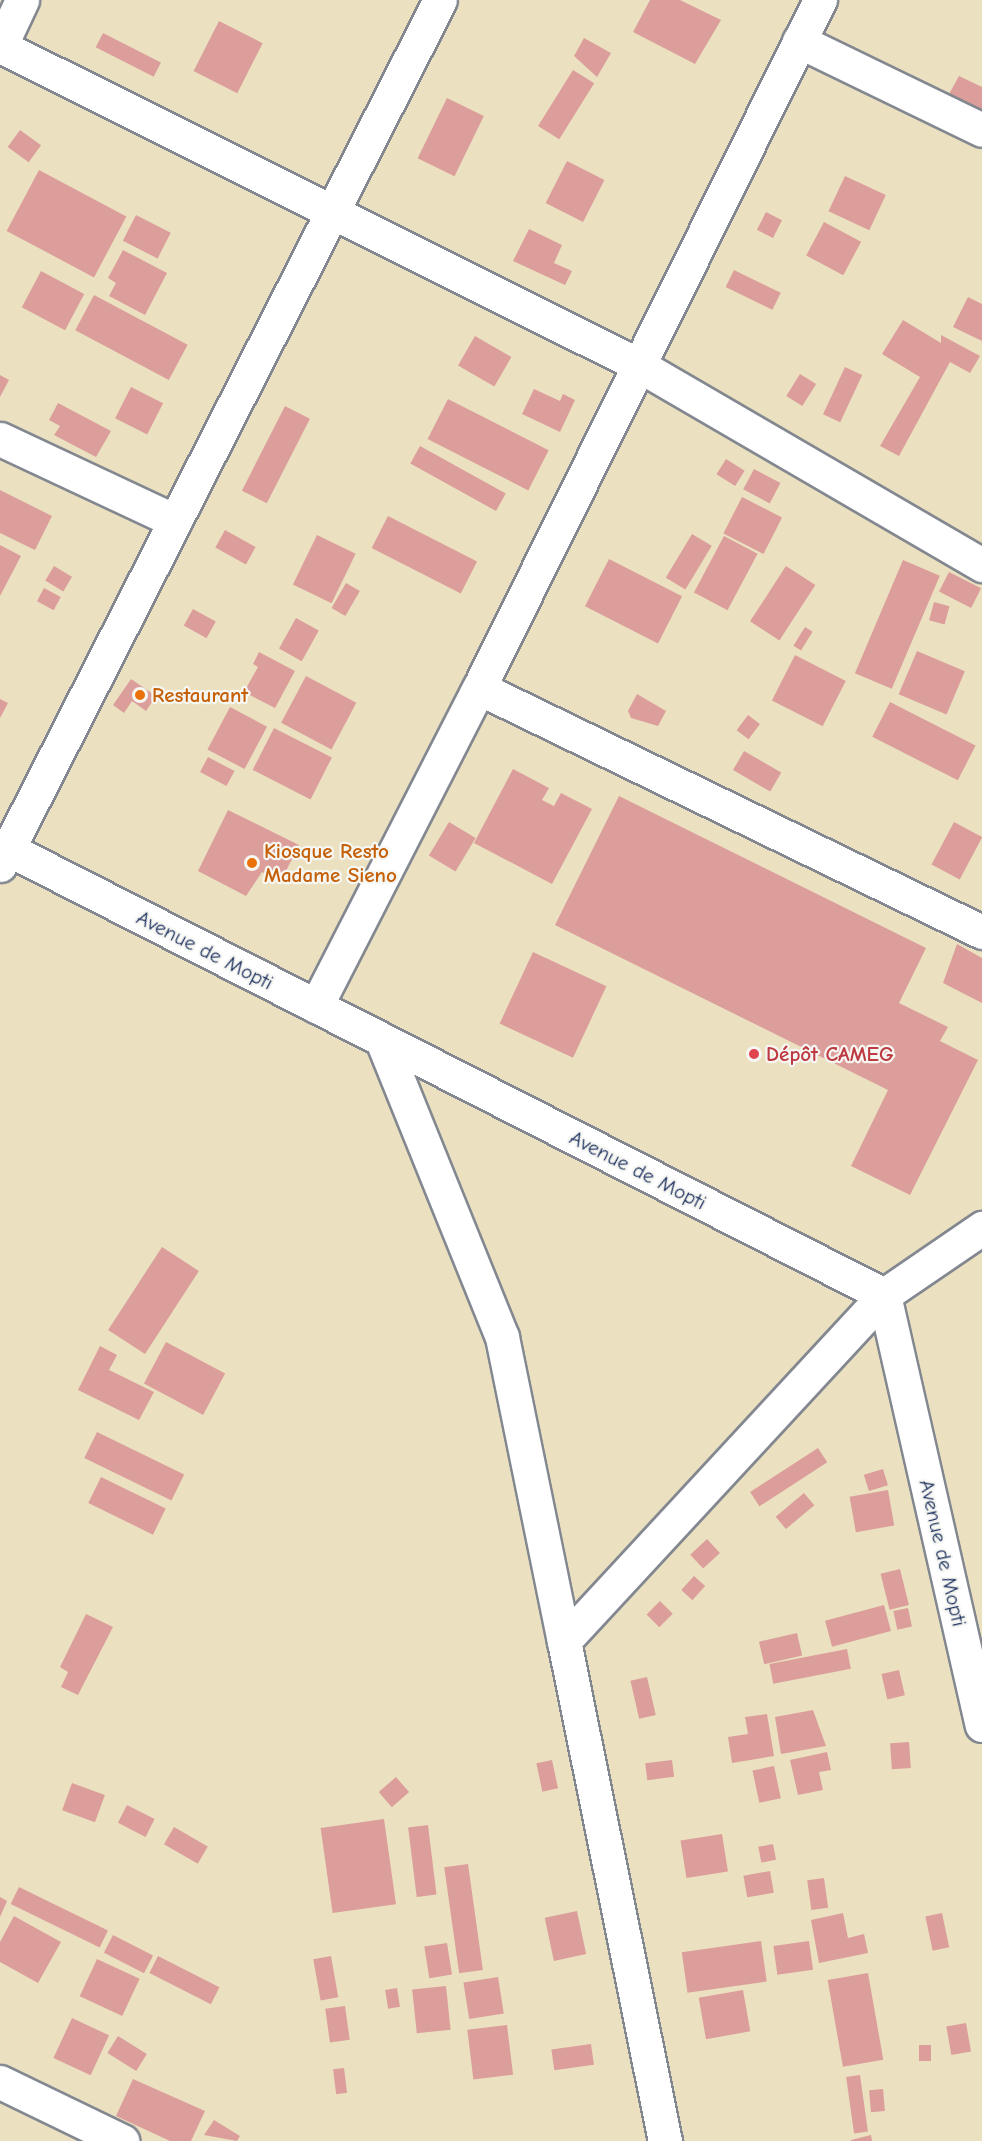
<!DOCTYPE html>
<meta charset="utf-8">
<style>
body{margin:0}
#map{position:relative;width:982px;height:2141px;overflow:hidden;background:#ebe1c1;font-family:"Comic Neue",sans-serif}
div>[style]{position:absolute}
.building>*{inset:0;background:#dc9e9b;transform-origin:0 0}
.roads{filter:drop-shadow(2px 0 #838890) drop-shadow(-2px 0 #838890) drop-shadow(0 2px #838890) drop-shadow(0 -2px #838890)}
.street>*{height:33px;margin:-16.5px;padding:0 16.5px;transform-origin:16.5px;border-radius:16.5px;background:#fff}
.secondary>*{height:33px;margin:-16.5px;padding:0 16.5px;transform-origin:16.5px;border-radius:16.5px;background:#fff}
.dots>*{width:16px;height:16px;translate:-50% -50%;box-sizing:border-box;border:3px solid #f6f6f2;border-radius:50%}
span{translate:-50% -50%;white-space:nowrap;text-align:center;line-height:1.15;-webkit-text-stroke:4.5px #f6f6f2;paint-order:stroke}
.food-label{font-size:21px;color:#c56008;font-weight:700}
.left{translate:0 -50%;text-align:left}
.street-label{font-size:21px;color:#1b2f5e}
.health-label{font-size:21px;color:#be3a42;font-weight:700}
</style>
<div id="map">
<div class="building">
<div style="clip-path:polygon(650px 0,680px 0,721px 20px,695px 64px,633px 32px)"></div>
<div style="left:219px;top:21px;width:49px;height:56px;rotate:27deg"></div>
<div style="left:103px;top:33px;width:65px;height:16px;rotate:27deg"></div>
<div style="clip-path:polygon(584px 38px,611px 53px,597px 77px,574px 56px)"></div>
<div style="left:573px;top:70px;width:25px;height:66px;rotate:32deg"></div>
<div style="clip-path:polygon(959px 76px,982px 87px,982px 111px,949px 94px)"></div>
<div style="left:447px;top:98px;width:41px;height:67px;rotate:26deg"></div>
<div style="left:20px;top:130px;width:26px;height:21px;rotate:36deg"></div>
<div style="left:567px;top:161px;width:42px;height:47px;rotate:27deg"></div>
<div style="left:39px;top:170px;width:99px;height:69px;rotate:28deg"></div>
<div style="left:845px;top:176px;width:45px;height:39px;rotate:25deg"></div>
<div style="left:766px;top:212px;width:18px;height:20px;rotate:27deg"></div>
<div style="left:136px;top:215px;width:39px;height:29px;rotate:27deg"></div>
<div style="left:824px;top:222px;width:42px;height:38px;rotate:28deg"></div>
<div style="clip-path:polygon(529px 229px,562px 245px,554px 263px,572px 271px,565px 285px,513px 261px)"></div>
<div style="clip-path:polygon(123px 250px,167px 273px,145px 315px,109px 296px,116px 283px,108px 278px)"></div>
<div style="left:734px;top:270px;width:52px;height:19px;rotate:26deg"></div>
<div style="left:41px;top:271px;width:49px;height:41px;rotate:28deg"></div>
<div style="left:94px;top:295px;width:106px;height:40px;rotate:28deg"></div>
<div style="clip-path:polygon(968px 297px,982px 304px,982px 341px,953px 327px)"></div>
<div style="clip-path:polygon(903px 320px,941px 343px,941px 335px,980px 356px,970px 373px,950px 362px,899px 456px,880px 446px,920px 377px,882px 354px)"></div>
<div style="left:475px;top:336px;width:42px;height:34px;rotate:30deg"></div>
<div style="left:845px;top:367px;width:19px;height:52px;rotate:25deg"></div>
<div style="left:800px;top:374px;width:19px;height:26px;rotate:32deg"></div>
<div style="clip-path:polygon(0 375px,9px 380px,0 397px)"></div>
<div style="left:131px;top:387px;width:36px;height:35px;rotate:27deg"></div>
<div style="clip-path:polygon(534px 389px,560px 401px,563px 394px,575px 400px,560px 432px,522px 414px)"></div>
<div style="left:448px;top:399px;width:113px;height:45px;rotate:27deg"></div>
<div style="clip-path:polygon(58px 403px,111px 431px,96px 457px,54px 435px,60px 426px,49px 420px)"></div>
<div style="left:285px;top:406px;width:28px;height:95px;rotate:27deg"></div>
<div style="left:420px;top:446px;width:98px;height:20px;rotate:29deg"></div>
<div style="left:726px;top:459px;width:22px;height:18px;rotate:32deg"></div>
<div style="left:754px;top:469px;width:30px;height:23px;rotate:28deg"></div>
<div style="clip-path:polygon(0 490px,52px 516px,35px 550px,0 533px)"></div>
<div style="left:742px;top:497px;width:45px;height:41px;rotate:27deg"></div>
<div style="left:388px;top:516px;width:100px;height:36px;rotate:27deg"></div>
<div style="left:225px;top:530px;width:35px;height:20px;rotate:29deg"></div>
<div style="left:692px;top:534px;width:23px;height:51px;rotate:31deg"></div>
<div style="left:317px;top:535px;width:43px;height:55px;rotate:26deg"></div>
<div style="left:724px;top:536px;width:38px;height:64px;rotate:28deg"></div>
<div style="clip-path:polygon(0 545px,21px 556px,0 596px)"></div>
<div style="left:609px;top:559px;width:82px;height:53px;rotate:27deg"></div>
<div style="left:903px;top:560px;width:40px;height:123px;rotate:23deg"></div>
<div style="left:54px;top:566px;width:21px;height:17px;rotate:31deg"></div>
<div style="left:786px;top:566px;width:35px;height:66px;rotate:33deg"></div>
<div style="left:949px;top:572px;width:36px;height:22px;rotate:27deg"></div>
<div style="left:346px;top:583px;width:16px;height:29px;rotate:30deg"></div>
<div style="left:44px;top:588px;width:19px;height:15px;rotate:28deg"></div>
<div style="left:934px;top:602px;width:16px;height:19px;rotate:15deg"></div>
<div style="left:193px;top:609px;width:26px;height:19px;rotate:29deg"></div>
<div style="left:296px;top:618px;width:26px;height:35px;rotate:29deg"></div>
<div style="left:805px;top:627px;width:9px;height:22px;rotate:32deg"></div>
<div style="left:917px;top:651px;width:52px;height:47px;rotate:23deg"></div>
<div style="clip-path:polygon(259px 652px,295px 671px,275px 708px,244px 692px,258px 667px,253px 664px)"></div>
<div style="left:795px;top:655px;width:57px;height:51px;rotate:27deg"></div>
<div style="left:306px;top:676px;width:57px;height:53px;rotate:28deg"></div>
<div style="clip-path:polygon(131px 679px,156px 696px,146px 711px,132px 701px,124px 713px,113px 705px)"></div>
<div style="clip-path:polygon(637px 694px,666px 711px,658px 726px,631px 718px,628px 711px)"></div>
<div style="clip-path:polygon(0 699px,8px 703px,0 718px)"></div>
<div style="left:890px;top:702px;width:96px;height:39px;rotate:27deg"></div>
<div style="left:230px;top:707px;width:42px;height:48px;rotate:28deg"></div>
<div style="left:748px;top:715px;width:15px;height:19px;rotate:37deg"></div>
<div style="left:274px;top:728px;width:65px;height:47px;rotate:27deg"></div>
<div style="left:744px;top:751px;width:43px;height:22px;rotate:30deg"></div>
<div style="left:208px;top:757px;width:30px;height:17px;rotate:28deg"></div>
<div style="clip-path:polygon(513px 769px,549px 788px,542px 800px,554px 806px,561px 793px,592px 809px,552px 884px,474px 843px)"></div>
<div style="clip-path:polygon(619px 796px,926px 948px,899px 1003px,948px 1027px,940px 1041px,978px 1060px,910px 1195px,851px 1166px,888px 1090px,555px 925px)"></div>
<div style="clip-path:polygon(228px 810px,299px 845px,280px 883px,262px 872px,246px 896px,198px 871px)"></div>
<div style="left:449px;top:822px;width:31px;height:39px;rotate:31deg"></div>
<div style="left:954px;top:822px;width:32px;height:48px;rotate:28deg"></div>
<div style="clip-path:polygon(957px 944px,982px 958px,982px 1003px,943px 983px)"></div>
<div style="left:533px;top:952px;width:81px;height:79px;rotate:25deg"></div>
<div style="left:162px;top:1247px;width:44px;height:99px;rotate:33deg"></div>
<div style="left:166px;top:1342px;width:67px;height:47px;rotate:28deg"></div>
<div style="clip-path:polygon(100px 1346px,117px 1355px,109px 1370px,154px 1392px,139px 1420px,78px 1390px)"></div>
<div style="left:97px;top:1432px;width:97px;height:29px;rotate:26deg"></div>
<div style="left:818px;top:1448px;width:17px;height:81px;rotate:57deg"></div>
<div style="left:883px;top:1469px;width:17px;height:20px;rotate:73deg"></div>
<div style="left:101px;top:1477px;width:72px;height:29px;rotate:26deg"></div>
<div style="left:888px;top:1490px;width:36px;height:39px;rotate:80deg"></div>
<div style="left:804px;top:1493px;width:16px;height:37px;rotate:50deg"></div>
<div style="left:707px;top:1539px;width:19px;height:23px;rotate:47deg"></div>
<div style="left:900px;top:1569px;width:37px;height:20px;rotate:76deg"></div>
<div style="left:694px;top:1576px;width:15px;height:19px;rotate:42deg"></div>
<div style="left:660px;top:1601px;width:18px;height:19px;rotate:45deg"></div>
<div style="left:884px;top:1605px;width:27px;height:61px;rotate:75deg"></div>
<div style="left:908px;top:1608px;width:19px;height:15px;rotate:78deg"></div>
<div style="clip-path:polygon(86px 1614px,113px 1627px,78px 1695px,61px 1687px,68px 1672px,60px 1667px)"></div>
<div style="left:797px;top:1633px;width:23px;height:39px;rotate:77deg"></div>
<div style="left:847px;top:1649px;width:20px;height:79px;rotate:79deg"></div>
<div style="left:899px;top:1670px;width:26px;height:18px;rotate:77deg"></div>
<div style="left:647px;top:1677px;width:39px;height:17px;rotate:77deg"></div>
<div style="clip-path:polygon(813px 1710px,826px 1746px,781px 1754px,775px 1717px)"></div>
<div style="clip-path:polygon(767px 1714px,774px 1756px,732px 1763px,728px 1737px,748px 1734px,745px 1717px)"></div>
<div style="left:909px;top:1742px;width:26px;height:19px;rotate:86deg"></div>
<div style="clip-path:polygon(827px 1752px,831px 1770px,819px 1772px,823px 1790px,798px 1795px,790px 1760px)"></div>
<div style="left:552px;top:1760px;width:29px;height:16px;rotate:78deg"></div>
<div style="left:672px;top:1760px;width:17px;height:27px;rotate:83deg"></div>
<div style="left:774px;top:1766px;width:33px;height:22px;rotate:78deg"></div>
<div style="left:396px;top:1777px;width:20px;height:23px;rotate:49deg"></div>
<div style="left:72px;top:1783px;width:35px;height:29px;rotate:20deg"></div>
<div style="left:127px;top:1805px;width:31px;height:20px;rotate:27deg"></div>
<div style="left:384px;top:1819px;width:86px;height:64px;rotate:82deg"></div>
<div style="left:428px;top:1825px;width:70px;height:20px;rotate:83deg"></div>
<div style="left:174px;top:1827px;width:39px;height:20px;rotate:30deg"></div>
<div style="left:722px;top:1834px;width:38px;height:42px;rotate:81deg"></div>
<div style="left:773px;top:1844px;width:16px;height:15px;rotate:79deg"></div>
<div style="left:468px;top:1864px;width:107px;height:24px;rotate:82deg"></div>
<div style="left:770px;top:1871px;width:22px;height:27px;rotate:80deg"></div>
<div style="left:824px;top:1878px;width:30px;height:17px;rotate:82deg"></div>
<div style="left:19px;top:1887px;width:99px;height:19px;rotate:26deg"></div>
<div style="clip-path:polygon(0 1897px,7px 1901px,0 1917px)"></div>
<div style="left:577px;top:1911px;width:44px;height:33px;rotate:78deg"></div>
<div style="clip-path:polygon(843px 1913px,848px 1938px,864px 1934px,868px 1953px,819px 1963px,811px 1920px)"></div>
<div style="left:942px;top:1913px;width:35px;height:17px;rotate:78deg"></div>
<div style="clip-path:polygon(14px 1916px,61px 1942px,38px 1983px,0 1962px,0 1942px)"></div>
<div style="left:113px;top:1935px;width:45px;height:20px;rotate:27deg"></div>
<div style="left:761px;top:1941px;width:41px;height:80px;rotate:82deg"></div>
<div style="left:809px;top:1941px;width:29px;height:36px;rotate:82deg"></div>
<div style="left:447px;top:1943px;width:32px;height:23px;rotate:81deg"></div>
<div style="left:158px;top:1956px;width:69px;height:19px;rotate:27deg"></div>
<div style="left:331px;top:1956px;width:42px;height:18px;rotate:80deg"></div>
<div style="left:97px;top:1959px;width:47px;height:41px;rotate:25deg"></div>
<div style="left:868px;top:1973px;width:88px;height:41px;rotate:80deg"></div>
<div style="left:498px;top:1977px;width:37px;height:35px;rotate:81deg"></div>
<div style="left:446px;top:1986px;width:44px;height:34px;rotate:84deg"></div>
<div style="left:397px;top:1988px;width:19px;height:12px;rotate:81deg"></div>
<div style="left:743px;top:1990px;width:42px;height:45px;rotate:80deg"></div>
<div style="left:345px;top:2006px;width:34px;height:20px;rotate:82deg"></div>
<div style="left:72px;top:2018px;width:41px;height:44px;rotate:25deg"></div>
<div style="left:966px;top:2023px;width:29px;height:20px;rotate:80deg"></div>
<div style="left:507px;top:2025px;width:50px;height:40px;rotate:83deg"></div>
<div style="left:118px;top:2036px;width:34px;height:20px;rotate:32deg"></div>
<div style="left:591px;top:2044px;width:21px;height:40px;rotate:82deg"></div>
<div style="left:919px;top:2045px;width:12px;height:16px"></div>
<div style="left:344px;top:2068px;width:25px;height:11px;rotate:83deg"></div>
<div style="left:860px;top:2075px;width:57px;height:14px;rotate:82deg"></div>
<div style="clip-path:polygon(133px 2079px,205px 2111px,191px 2141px,170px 2141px,116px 2116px)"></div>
<div style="left:883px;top:2089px;width:22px;height:14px;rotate:85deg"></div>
<div style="clip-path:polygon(214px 2120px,240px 2136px,237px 2141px,204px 2135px)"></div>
<div style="clip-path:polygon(871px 2135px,872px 2141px,851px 2141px,851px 2140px)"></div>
</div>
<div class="roads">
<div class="street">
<div style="left:799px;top:41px;width:203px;rotate:25.9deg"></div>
<div style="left:0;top:46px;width:710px;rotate:26.53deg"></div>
<div style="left:635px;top:363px;width:402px;rotate:30.2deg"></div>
<div style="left:0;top:47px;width:52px;rotate:-64.9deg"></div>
<div style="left:0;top:439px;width:193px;rotate:25.1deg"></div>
<div style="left:479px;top:688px;width:768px;rotate:-63.64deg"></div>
<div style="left:0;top:865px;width:970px;rotate:-63.04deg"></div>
<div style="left:316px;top:1006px;width:357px;rotate:-62.9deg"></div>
<div style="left:479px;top:688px;width:559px;rotate:25.88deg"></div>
<div style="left:382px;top:1040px;width:320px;rotate:68deg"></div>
<div style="left:502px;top:1337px;width:310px;rotate:78.5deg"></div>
<div style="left:0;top:2082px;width:136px;rotate:25.8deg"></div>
<div style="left:665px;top:2141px;width:510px;rotate:-101.42deg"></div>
<div style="left:564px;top:1641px;width:471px;rotate:-47.2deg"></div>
</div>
<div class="secondary">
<div style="left:0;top:845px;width:992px;rotate:26.98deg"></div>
<div style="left:884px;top:1295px;width:441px;rotate:77.2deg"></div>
<div style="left:884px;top:1295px;width:119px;rotate:-34.4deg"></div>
</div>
</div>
<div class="dots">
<div style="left:140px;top:695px;background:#e8710a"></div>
<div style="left:252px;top:863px;background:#e8710a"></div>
<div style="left:754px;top:1054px;background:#e0444e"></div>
</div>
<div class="food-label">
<span class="left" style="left:152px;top:695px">Restaurant</span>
<span class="left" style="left:264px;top:863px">Kiosque Resto<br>Madame Sieno</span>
</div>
<div class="street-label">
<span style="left:205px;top:950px;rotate:27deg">Avenue de Mopti</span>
<span style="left:638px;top:1170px;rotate:27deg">Avenue de Mopti</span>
<span style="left:943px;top:1553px;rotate:77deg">Avenue de Mopti</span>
</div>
<div class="health-label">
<span class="left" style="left:766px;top:1054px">Dépôt CAMEG</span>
</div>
</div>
